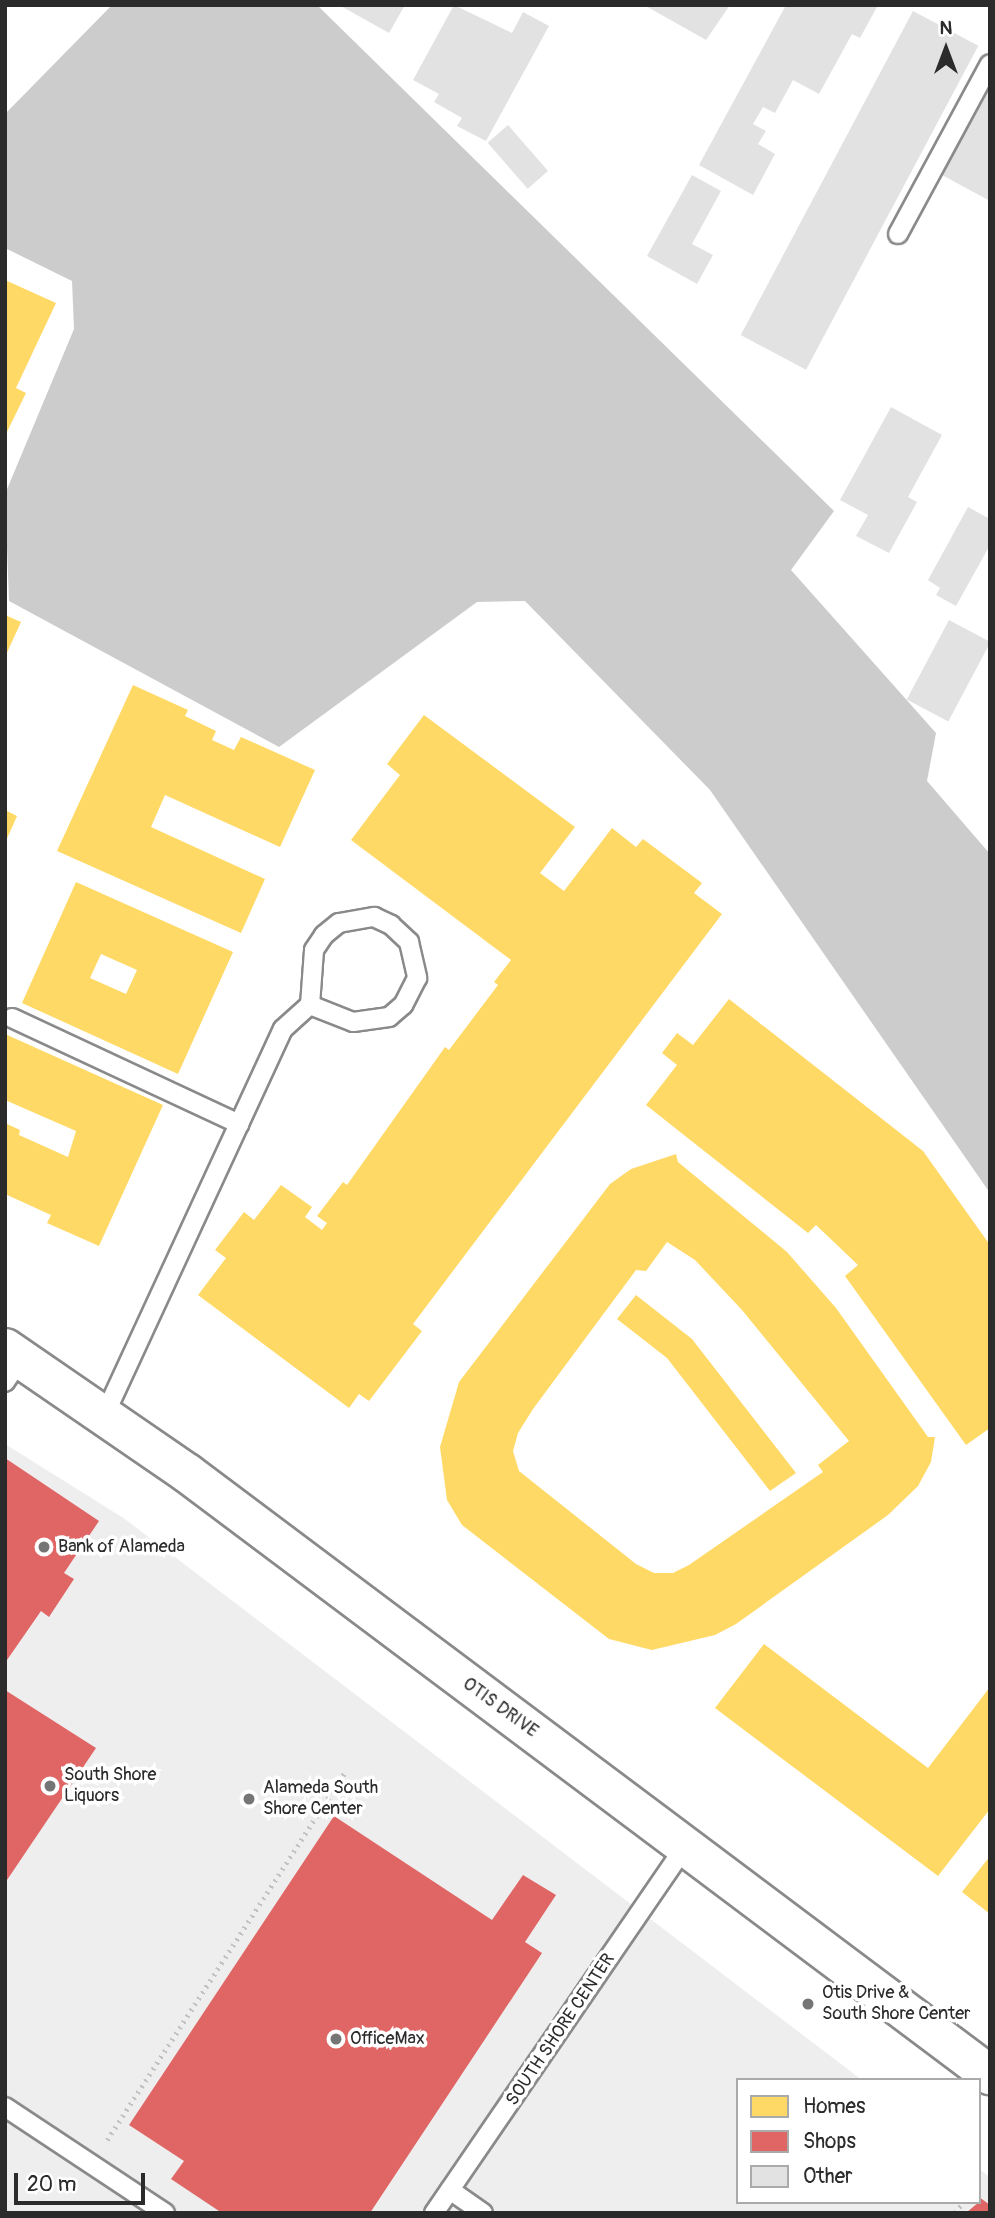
<!DOCTYPE html>
<style>
body{margin:0}
#map{position:relative;width:995px;height:2218px;overflow:hidden;background:#fff;font-family:Pangolin,sans-serif}
div>[style]{position:absolute}
.built>*{inset:0;background:#eee}
.water>*{inset:0;background:#ccc}
.homes>*{inset:0;background:#ffd966}
.shops>*{inset:0;background:#e06666}
.building>*{inset:0;background:#e2e2e2;transform-origin:0 0}
.path>*{height:4.5px;margin-top:-2.25px;transform-origin:0;background:repeating-linear-gradient(90deg,#c2c2c2 0 2px,transparent 0 7px)}
.roads{filter:drop-shadow(2px 0 #8a8a8a) drop-shadow(-2px 0 #8a8a8a) drop-shadow(0 2px #8a8a8a) drop-shadow(0 -2px #8a8a8a)}
.service>*{height:18px;margin:-9px;padding:0 9px;transform-origin:9px;border-radius:9px;background:#fff}
.secondary>*{height:38px;margin:-19px;padding:0 19px;transform-origin:19px;border-radius:19px;background:#fff}
.dots>*{width:19px;height:19px;translate:-50% -50%;box-sizing:border-box;border:4px solid #fff;border-radius:50%}
span{translate:-50% -50%;white-space:nowrap;text-align:center;line-height:1.15;-webkit-text-stroke:7px #fff;paint-order:stroke}
.poi-label{font-size:18px;color:#2b2b2b}
.left{translate:0 -50%;text-align:left}
.street-label{font-size:18px;color:#2b2b2b}
.frame{position:absolute;inset:0;border:7px solid #2b2b2b;pointer-events:none}
.legend{position:absolute;left:736px;top:2078px;width:245px;height:126px;box-sizing:border-box;background:#fff;border:2px solid #aaa;margin:0;padding:9px 12px;list-style:none;font-size:21px;color:#2b2b2b}
.legend li{display:flex;align-items:center;gap:14px;height:35px}
.legend b{width:35px;border:2px solid #aaa}
.north{position:absolute;left:911px;top:14px;width:70px;height:70px;-webkit-text-stroke:5px #fff;paint-order:stroke;rotate:0deg;font-size:19px;font-weight:700;line-height:28px;text-align:center;color:#2b2b2b}
.north::after{content:'';display:block;margin:auto;width:24px;height:32px;background:#2b2b2b;clip-path:polygon(50% 0,100% 100%,50% 72%,0 100%)}
.scale{position:absolute;left:14px;top:2173px;width:131px;height:32px;box-sizing:border-box;border:4px solid #2b2b2b;border-top:0;padding-left:9px;font-size:21px;line-height:24px;white-space:nowrap;color:#2b2b2b;-webkit-text-stroke:5px #fff;paint-order:stroke}
</style>
<div id="map">
<div class="built">
<div style="clip-path:polygon(5px 1444px,125px 1519px,862px 2080px,738px 2080px,738px 2202px,979px 2202px,979px 2169px,990px 2177px,990px 2213px,5px 2213px)"></div>
</div>
<div class="water">
<div style="clip-path:polygon(112px 5px,317px 5px,834px 511px,791px 570px,936px 733px,927px 781px,990px 854px,990px 1193px,710px 790px,525px 601px,477px 602px,279px 747px,9px 601px,5px 494px,74px 329px,72px 281px,5px 248px,5px 114px)"></div>
</div>
<div class="homes">
<div style="clip-path:polygon(5px 280px,56px 303px,16px 388px,26px 393px,5px 436px)"></div>
<div style="clip-path:polygon(5px 615px,21px 622px,5px 657px)"></div>
<div style="clip-path:polygon(133px 685px,188px 710px,185px 716px,216px 731px,212px 740px,234px 750px,241px 737px,315px 770px,280px 847px,165px 795px,151px 827px,265px 879px,241px 933px,57px 851px)"></div>
<div style="clip-path:polygon(424px 715px,575px 827px,540px 873px,564px 891px,612px 828px,636px 847px,643px 839px,702px 883px,694px 893px,722px 914px,413px 1324px,422px 1331px,369px 1401px,359px 1394px,349px 1408px,198px 1295px,226px 1258px,215px 1250px,244px 1212px,254px 1220px,281px 1185px,312px 1207px,305px 1217px,322px 1230px,327px 1223px,317px 1216px,343px 1182px,347px 1185px,445px 1047px,449px 1050px,498px 985px,494px 982px,511px 960px,351px 840px,400px 775px,387px 764px)"></div>
<div style="clip-path:polygon(5px 810px,17px 816px,5px 843px)"></div>
<div style="clip-path:polygon(evenodd,76px 882px,233px 952px,178px 1074px,22px 1003px,76px 882px,101px 954px,137px 970px,126px 994px,90px 978px,101px 954px)"></div>
<div style="clip-path:polygon(729px 999px,923px 1151px,990px 1245px,990px 1428px,966px 1445px,845px 1276px,858px 1265px,816px 1225px,808px 1233px,646px 1105px,677px 1065px,662px 1053px,677px 1033px,693px 1045px)"></div>
<div style="clip-path:polygon(5px 1034px,163px 1105px,99px 1246px,47px 1223px,51px 1215px,5px 1194px,5px 1123px,20px 1130px,19px 1135px,68px 1157px,76px 1131px,5px 1100px)"></div>
<div style="clip-path:polygon(evenodd,676px 1154px,678px 1162px,787px 1252px,836px 1308px,928px 1437px,935px 1437px,931px 1462px,918px 1486px,888px 1515px,736px 1624px,715px 1635px,652px 1650px,609px 1639px,462px 1525px,447px 1500px,440px 1447px,459px 1382px,610px 1184px,631px 1169px,676px 1154px,667px 1242px,695px 1260px,742px 1310px,849px 1441px,818px 1465px,823px 1472px,689px 1565px,673px 1573px,654px 1573px,636px 1564px,519px 1471px,513px 1451px,518px 1433px,533px 1409px,636px 1270px,646px 1271px,667px 1242px)"></div>
<div style="clip-path:polygon(636px 1295px,692px 1339px,796px 1473px,770px 1491px,667px 1358px,617px 1319px)"></div>
<div style="clip-path:polygon(764px 1644px,928px 1768px,990px 1687px,990px 1809px,938px 1876px,715px 1708px)"></div>
<div style="clip-path:polygon(990px 1856px,990px 1914px,962px 1892px)"></div>
</div>
<div class="shops">
<div style="clip-path:polygon(5px 1458px,99px 1521px,64px 1573px,74px 1579px,49px 1617px,41px 1611px,7px 1660px)"></div>
<div style="clip-path:polygon(5px 1690px,96px 1748px,5px 1883px)"></div>
<div style="clip-path:polygon(334px 1816px,492px 1920px,523px 1875px,556px 1895px,525px 1942px,542px 1953px,370px 2213px,222px 2213px,171px 2179px,184px 2161px,129px 2125px)"></div>
<div style="clip-path:polygon(979px 2197px,990px 2205px,990px 2213px,966px 2213px,979px 2202px)"></div>
</div>
<div class="building">
<div style="clip-path:polygon(339px 5px,405px 5px,389px 33px)"></div>
<div style="clip-path:polygon(454px 5px,512px 33px,523px 12px,549px 26px,486px 141px,457px 126px,462px 118px,434px 102px,439px 94px,413px 80px)"></div>
<div style="clip-path:polygon(644px 5px,730px 5px,706px 40px)"></div>
<div style="clip-path:polygon(786px 5px,878px 5px,860px 38px,852px 34px,819px 94px,793px 80px,775px 113px,763px 107px,753px 124px,766px 131px,758px 144px,775px 154px,753px 195px,699px 165px)"></div>
<div style="left:913px;top:11px;width:74px;height:367px;rotate:28deg"></div>
<div style="clip-path:polygon(990px 88px,990px 201px,942px 175px)"></div>
<div style="left:508px;top:125px;width:61px;height:27px;rotate:49deg"></div>
<div style="clip-path:polygon(692px 175px,721px 191px,692px 244px,713px 255px,697px 284px,647px 256px)"></div>
<div style="clip-path:polygon(891px 407px,942px 435px,908px 497px,917px 502px,889px 553px,856px 536px,868px 515px,840px 500px)"></div>
<div style="clip-path:polygon(968px 507px,990px 519px,990px 545px,956px 606px,936px 595px,940px 588px,928px 580px)"></div>
<div style="left:949px;top:620px;width:47px;height:90px;rotate:28deg"></div>
</div>
<div class="path">
<div style="left:107px;top:2140px;width:437px;rotate:-57.1deg"></div>
<div style="left:955px;top:2213px;width:14px;rotate:-54deg"></div>
</div>
<div class="roads">
<div class="service">
<div style="left:898px;top:234px;width:193px;rotate:-61.6deg"></div>
<div style="left:12px;top:1018px;width:251px;rotate:25deg"></div>
<div style="left:5px;top:1382px;width:29px;rotate:-56deg"></div>
<div style="left:105px;top:1414px;width:424px;rotate:-65.2deg"></div>
<div style="left:283px;top:1029px;width:36px;rotate:-42deg"></div>
<div style="left:310px;top:1005px;width:55px;rotate:-85.8deg"></div>
<div style="left:314px;top:950px;width:18px;rotate:-56deg"></div>
<div style="left:324px;top:935px;width:19px;rotate:-39deg"></div>
<div style="left:339px;top:923px;width:36px;rotate:-10deg"></div>
<div style="left:374px;top:917px;width:19px;rotate:25deg"></div>
<div style="left:391px;top:925px;width:25px;rotate:43deg"></div>
<div style="left:409px;top:942px;width:37px;rotate:77deg"></div>
<div style="left:417px;top:978px;width:30px;rotate:117deg"></div>
<div style="left:403px;top:1005px;width:18px;rotate:139deg"></div>
<div style="left:389px;top:1017px;width:36px;rotate:172deg"></div>
<div style="left:353px;top:1022px;width:46px;rotate:-158.4deg"></div>
<div style="left:5px;top:2107px;width:192px;rotate:33.5deg"></div>
<div style="left:450px;top:2190px;width:40px;rotate:34.9deg"></div>
<div style="left:434px;top:2213px;width:445px;rotate:-55.6deg"></div>
</div>
<div class="secondary">
<div style="left:5px;top:1348px;width:221px;rotate:34.5deg"></div>
<div style="left:187px;top:1473px;width:1004px;rotate:36.86deg"></div>
</div>
</div>
<div class="dots">
<div style="left:44px;top:1547px;background:#757575"></div>
<div style="left:50px;top:1786px;background:#757575"></div>
<div style="left:249px;top:1799px;background:#757575"></div>
<div style="left:808px;top:2004px;background:#757575"></div>
<div style="left:336px;top:2039px;background:#757575"></div>
</div>
<div class="poi-label">
<span class="left" style="left:58px;top:1547px">Bank of Alameda</span>
<span class="left" style="left:64px;top:1786px">South Shore<br>Liquors</span>
<span class="left" style="left:263px;top:1799px">Alameda South<br>Shore Center</span>
<span class="left" style="left:822px;top:2004px">Otis Drive &amp;<br>South Shore Center</span>
<span class="left" style="left:350px;top:2039px">OfficeMax</span>
</div>
<div class="street-label">
<span style="left:500px;top:1708px;rotate:36deg">OTIS DRIVE</span>
<span style="left:561px;top:2030px;rotate:-56deg">SOUTH SHORE CENTER</span>
</div>
<div class="frame"></div>
<ul class="legend">
<li><b style="height:19px;background:#ffd966"></b>Homes</li>
<li><b style="height:19px;background:#e06666"></b>Shops</li>
<li><b style="height:19px;background:#e2e2e2"></b>Other</li>
</ul>
<div class="north">N</div>
<div class="scale">20 m</div>
</div>
